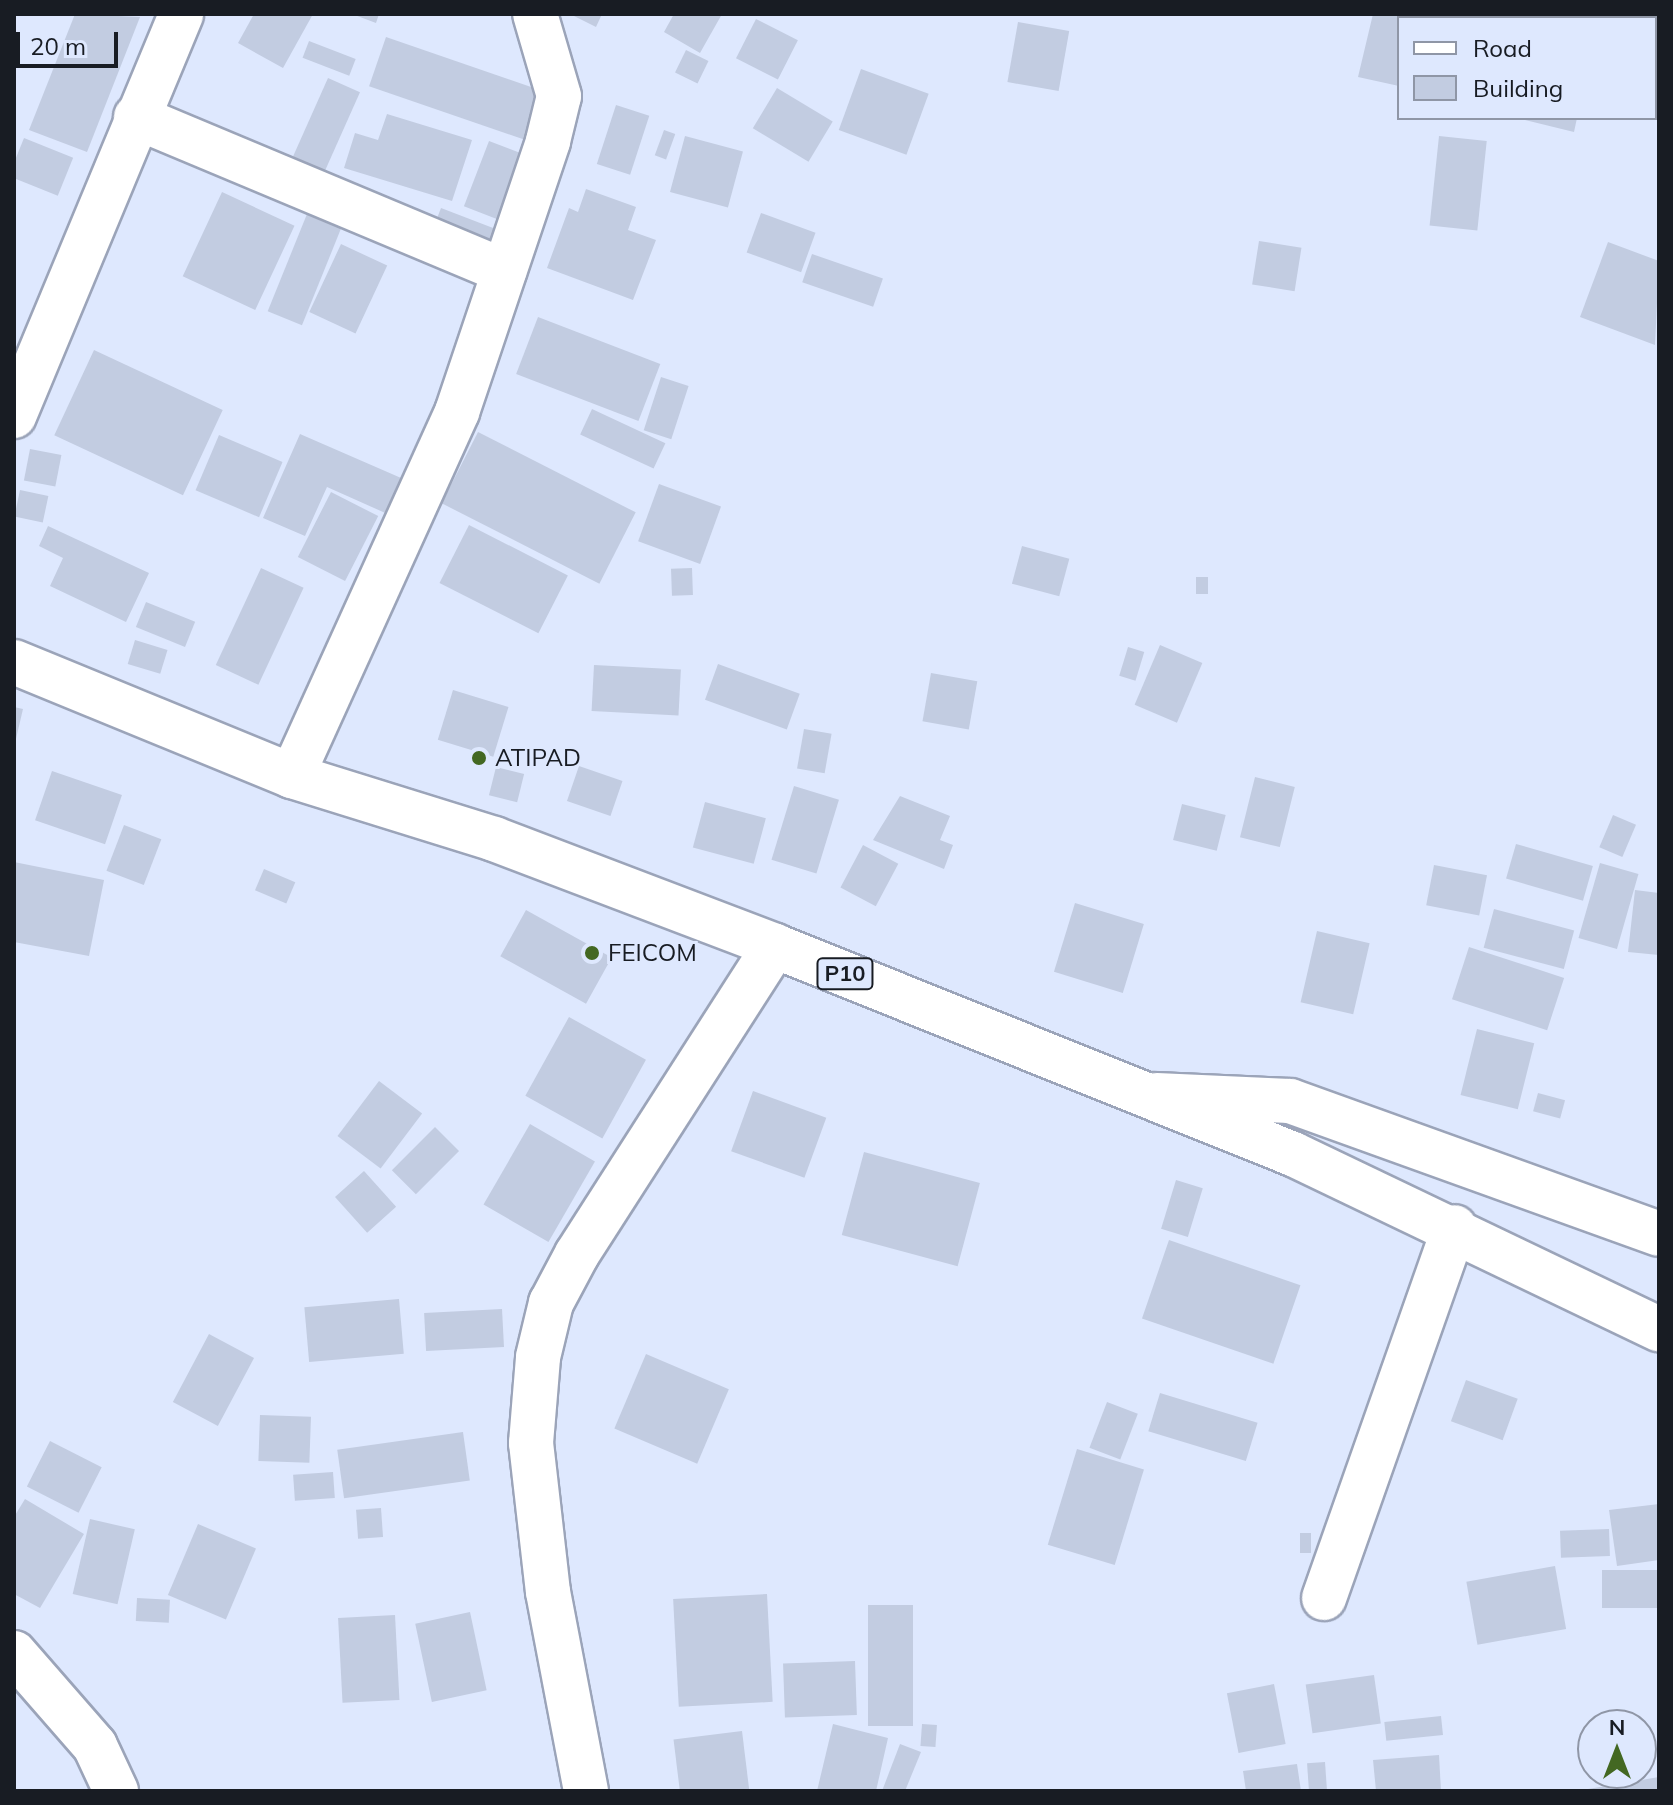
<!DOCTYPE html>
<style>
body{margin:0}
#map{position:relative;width:1673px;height:1805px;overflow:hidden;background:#dee8fe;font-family:Mulish,sans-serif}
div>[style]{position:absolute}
.building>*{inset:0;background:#c2cce1;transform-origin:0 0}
.roads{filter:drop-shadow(2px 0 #9ba4b9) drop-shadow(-2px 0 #9ba4b9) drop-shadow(0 2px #9ba4b9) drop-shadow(0 -2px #9ba4b9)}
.minor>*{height:44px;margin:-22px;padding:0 22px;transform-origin:22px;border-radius:22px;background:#fff}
.major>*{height:44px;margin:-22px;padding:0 22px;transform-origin:22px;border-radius:22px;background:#fff}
.dots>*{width:22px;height:22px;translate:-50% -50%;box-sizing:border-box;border:4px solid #dee8fe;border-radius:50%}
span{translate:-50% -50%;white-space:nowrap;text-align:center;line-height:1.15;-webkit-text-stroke:6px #dee8fe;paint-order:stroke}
.shield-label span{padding:2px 6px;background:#dee8fe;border:2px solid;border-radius:6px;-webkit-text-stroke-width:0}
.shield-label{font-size:22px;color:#181c23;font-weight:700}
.poi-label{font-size:24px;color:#181c23}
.left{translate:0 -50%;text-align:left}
.frame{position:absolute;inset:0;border:16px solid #181c23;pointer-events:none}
.legend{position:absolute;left:1397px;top:16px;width:260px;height:104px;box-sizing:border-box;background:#dee8fe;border:2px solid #8f96a6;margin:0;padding:10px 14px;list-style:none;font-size:24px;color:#181c23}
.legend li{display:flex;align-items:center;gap:16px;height:40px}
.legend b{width:40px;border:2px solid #8f96a6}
.north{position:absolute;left:1577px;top:1709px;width:80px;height:80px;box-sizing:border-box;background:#dee8fe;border:2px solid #8f96a6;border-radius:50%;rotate:0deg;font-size:22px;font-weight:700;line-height:32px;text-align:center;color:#181c23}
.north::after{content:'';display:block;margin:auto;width:28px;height:36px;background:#436822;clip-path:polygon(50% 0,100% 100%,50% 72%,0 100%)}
.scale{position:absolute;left:16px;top:32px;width:102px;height:36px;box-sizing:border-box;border:4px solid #181c23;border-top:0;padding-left:10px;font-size:24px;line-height:28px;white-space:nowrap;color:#181c23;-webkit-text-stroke:6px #dee8fe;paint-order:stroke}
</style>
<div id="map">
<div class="building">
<div style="clip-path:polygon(75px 14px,140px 17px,87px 152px,29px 130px)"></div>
<div style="clip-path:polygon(254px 14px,313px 14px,283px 68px,238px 43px)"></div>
<div style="clip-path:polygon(352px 14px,379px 14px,376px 23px)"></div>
<div style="clip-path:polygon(570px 14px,602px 14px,596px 27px)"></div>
<div style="clip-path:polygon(674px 14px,722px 14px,700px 53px,664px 32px)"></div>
<div style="clip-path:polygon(1373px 14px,1431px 17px,1399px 18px,1399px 86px,1358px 77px)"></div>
<div style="clip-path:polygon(1449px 14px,1483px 14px,1495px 17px,1448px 18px)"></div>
<div style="left:756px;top:19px;width:47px;height:44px;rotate:27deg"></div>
<div style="left:1018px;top:22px;width:52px;height:61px;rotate:10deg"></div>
<div style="left:386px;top:37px;width:174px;height:52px;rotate:19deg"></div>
<div style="left:309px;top:41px;width:50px;height:18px;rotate:21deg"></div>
<div style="left:686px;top:50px;width:25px;height:25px;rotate:26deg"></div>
<div style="left:861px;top:69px;width:72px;height:65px;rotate:20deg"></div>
<div style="left:328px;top:78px;width:35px;height:86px;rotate:24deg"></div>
<div style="left:777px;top:88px;width:65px;height:47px;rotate:31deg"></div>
<div style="left:616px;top:105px;width:35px;height:62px;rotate:18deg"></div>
<div style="clip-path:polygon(387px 114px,472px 140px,452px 201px,344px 168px,355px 133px,378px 140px)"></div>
<div style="clip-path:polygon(1517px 118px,1577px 118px,1574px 132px)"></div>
<div style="left:664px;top:130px;width:12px;height:27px;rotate:20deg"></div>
<div style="left:685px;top:136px;width:60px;height:58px;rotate:15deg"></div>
<div style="left:1439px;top:136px;width:48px;height:90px;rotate:6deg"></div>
<div style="left:24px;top:138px;width:53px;height:41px;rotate:22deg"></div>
<div style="left:489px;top:141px;width:40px;height:70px;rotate:21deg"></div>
<div style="clip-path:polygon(586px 189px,636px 207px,628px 230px,656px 240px,633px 300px,547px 268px,569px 208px,578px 212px)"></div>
<div style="left:222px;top:192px;width:80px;height:93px;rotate:25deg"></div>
<div style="left:441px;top:208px;width:77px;height:25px;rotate:21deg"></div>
<div style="left:761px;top:213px;width:58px;height:42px;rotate:20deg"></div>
<div style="left:307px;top:214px;width:37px;height:105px;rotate:22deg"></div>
<div style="left:1259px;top:241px;width:43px;height:44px;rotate:9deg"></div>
<div style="clip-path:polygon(1608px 242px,1659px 261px,1655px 345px,1580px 317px)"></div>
<div style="left:341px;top:244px;width:51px;height:75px;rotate:25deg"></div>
<div style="left:812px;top:254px;width:75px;height:30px;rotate:19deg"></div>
<div style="left:538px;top:317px;width:131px;height:61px;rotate:21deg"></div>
<div style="left:94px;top:350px;width:142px;height:94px;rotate:25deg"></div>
<div style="left:661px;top:377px;width:29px;height:56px;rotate:18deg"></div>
<div style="left:592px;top:409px;width:81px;height:28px;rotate:25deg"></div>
<div style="left:478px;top:432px;width:177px;height:80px;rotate:27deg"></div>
<div style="clip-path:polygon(300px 434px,408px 481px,392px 516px,327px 487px,305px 536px,263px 518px)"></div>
<div style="left:219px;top:435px;width:69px;height:60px;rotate:23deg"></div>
<div style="left:30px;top:449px;width:32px;height:32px;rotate:11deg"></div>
<div style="left:659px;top:484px;width:66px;height:61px;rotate:20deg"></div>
<div style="left:20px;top:490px;width:29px;height:27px;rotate:12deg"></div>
<div style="left:331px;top:492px;width:53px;height:73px;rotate:27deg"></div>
<div style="left:469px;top:525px;width:111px;height:65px;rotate:27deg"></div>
<div style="clip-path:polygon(48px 526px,149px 573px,126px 622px,50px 586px,63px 558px,39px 546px)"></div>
<div style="left:1022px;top:546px;width:49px;height:39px;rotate:15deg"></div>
<div style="left:261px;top:568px;width:47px;height:107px;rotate:25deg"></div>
<div style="left:692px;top:568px;width:27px;height:21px;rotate:88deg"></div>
<div style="left:1196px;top:577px;width:12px;height:17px"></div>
<div style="left:146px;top:602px;width:53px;height:27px;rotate:22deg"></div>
<div style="left:135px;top:640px;width:34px;height:25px;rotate:17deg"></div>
<div style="left:1160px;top:645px;width:46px;height:65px;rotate:23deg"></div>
<div style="left:1128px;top:647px;width:17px;height:30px;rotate:17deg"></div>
<div style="left:718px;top:664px;width:87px;height:38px;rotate:20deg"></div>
<div style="left:594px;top:665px;width:87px;height:46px;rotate:3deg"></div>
<div style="left:931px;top:673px;width:47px;height:49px;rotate:10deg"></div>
<div style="left:453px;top:690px;width:58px;height:52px;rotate:17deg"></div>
<div style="clip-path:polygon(14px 707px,23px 709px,15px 743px,14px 742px)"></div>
<div style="left:804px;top:729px;width:28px;height:40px;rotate:10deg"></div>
<div style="left:579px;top:766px;width:46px;height:37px;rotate:19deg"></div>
<div style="left:496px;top:767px;width:29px;height:29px;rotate:14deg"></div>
<div style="left:52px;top:771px;width:74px;height:52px;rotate:19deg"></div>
<div style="left:1255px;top:777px;width:41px;height:62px;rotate:14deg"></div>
<div style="left:794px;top:786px;width:47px;height:77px;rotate:17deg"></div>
<div style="clip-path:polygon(900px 796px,950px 816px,940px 840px,953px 845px,944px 869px,873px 840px)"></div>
<div style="left:705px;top:802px;width:63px;height:47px;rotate:15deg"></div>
<div style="left:1182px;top:804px;width:45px;height:37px;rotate:14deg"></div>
<div style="left:1613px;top:815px;width:25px;height:35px;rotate:23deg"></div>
<div style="left:124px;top:825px;width:40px;height:49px;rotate:21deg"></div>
<div style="left:1516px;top:844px;width:80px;height:36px;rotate:16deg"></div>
<div style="left:863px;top:845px;width:40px;height:48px;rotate:28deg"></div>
<div style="clip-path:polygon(14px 862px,104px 880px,89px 956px,14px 942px)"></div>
<div style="left:1600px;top:863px;width:40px;height:78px;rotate:16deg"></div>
<div style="left:1434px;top:865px;width:54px;height:41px;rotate:11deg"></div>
<div style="left:264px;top:869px;width:34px;height:23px;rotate:23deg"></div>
<div style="clip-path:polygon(1635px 890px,1659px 893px,1659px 955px,1628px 952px)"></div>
<div style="left:1075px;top:903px;width:72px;height:72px;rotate:17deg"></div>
<div style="left:1494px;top:909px;width:83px;height:40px;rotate:15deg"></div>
<div style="left:526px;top:910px;width:98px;height:53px;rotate:29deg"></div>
<div style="left:1317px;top:931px;width:54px;height:73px;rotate:13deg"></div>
<div style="left:1469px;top:947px;width:100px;height:55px;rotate:18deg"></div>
<div style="left:569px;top:1017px;width:88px;height:90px;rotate:29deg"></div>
<div style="left:1477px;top:1029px;width:59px;height:68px;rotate:14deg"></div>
<div style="left:379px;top:1081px;width:54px;height:69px;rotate:37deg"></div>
<div style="left:753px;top:1091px;width:78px;height:64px;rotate:20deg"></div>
<div style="left:1538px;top:1093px;width:28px;height:19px;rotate:15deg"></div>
<div style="left:530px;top:1124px;width:75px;height:93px;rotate:30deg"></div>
<div style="left:435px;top:1127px;width:34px;height:61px;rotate:45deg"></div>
<div style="left:864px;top:1152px;width:120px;height:86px;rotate:15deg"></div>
<div style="left:364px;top:1171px;width:48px;height:39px;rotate:48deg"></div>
<div style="left:1176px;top:1180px;width:28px;height:51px;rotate:17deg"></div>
<div style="left:1169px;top:1240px;width:139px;height:83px;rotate:19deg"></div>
<div style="left:399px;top:1299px;width:55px;height:95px;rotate:85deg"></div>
<div style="left:502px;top:1309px;width:38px;height:78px;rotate:87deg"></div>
<div style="left:209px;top:1334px;width:51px;height:77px;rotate:28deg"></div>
<div style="left:646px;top:1354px;width:90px;height:81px;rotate:23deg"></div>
<div style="left:1466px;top:1380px;width:55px;height:44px;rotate:20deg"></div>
<div style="left:1160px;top:1393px;width:102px;height:40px;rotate:17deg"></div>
<div style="left:1107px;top:1402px;width:33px;height:49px;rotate:21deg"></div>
<div style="left:260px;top:1415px;width:51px;height:46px;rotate:2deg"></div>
<div style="left:463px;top:1432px;width:49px;height:127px;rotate:82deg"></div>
<div style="left:50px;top:1441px;width:58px;height:51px;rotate:27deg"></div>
<div style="left:1077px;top:1449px;width:70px;height:100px;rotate:17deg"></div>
<div style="left:333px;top:1472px;width:26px;height:40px;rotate:86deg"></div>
<div style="clip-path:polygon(25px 1499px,84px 1534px,40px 1608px,14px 1594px,14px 1517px)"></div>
<div style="clip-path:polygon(1659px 1504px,1659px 1560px,1617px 1566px,1609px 1510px)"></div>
<div style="left:381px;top:1508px;width:29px;height:25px;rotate:86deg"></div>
<div style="left:90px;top:1519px;width:46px;height:77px;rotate:13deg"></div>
<div style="left:198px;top:1524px;width:63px;height:77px;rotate:23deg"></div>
<div style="left:1609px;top:1529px;width:27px;height:49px;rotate:88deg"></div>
<div style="left:1300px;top:1533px;width:11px;height:20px"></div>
<div style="left:1555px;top:1566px;width:64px;height:90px;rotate:80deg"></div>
<div style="left:1659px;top:1570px;width:38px;height:57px;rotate:90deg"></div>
<div style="left:767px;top:1594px;width:108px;height:94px;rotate:87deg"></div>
<div style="left:137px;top:1598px;width:33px;height:23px;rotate:3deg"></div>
<div style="left:868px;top:1605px;width:45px;height:121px"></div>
<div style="left:470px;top:1612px;width:80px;height:56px;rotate:78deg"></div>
<div style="left:395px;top:1615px;width:85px;height:57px;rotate:87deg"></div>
<div style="left:855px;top:1661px;width:54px;height:72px;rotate:88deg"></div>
<div style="left:1374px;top:1675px;width:49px;height:69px;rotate:82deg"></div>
<div style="left:1274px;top:1684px;width:61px;height:48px;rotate:79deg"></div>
<div style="left:1441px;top:1716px;width:19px;height:57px;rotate:84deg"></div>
<div style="clip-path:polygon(833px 1724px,888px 1738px,876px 1791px,817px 1791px)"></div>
<div style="left:922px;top:1724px;width:15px;height:22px;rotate:4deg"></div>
<div style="left:742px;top:1731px;width:60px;height:69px;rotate:83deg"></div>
<div style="clip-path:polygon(900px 1744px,921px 1752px,905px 1791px,882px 1791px)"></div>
<div style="clip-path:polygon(1439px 1755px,1441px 1791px,1376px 1791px,1373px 1760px)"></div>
<div style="left:1325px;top:1762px;width:29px;height:18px;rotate:86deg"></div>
<div style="clip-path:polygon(1297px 1764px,1301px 1791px,1246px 1791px,1243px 1771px)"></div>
<div style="clip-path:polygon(1659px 1777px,1659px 1791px,1588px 1791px,1588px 1789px)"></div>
</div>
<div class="roads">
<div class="minor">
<div style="left:136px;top:117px;width:399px;rotate:22.7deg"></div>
<div style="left:14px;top:416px;width:435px;rotate:-67.4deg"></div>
<div style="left:292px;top:776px;width:400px;rotate:-65.6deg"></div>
<div style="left:457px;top:412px;width:286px;rotate:-71.4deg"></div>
<div style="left:548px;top:141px;width:46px;rotate:-76.3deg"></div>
<div style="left:559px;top:96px;width:85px;rotate:-106.3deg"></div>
<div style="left:1156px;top:1095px;width:134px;rotate:2.6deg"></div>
<div style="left:1290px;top:1101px;width:392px;rotate:19.8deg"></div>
<div style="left:1324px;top:1598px;width:393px;rotate:-70.6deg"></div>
<div style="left:14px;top:1653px;width:123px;rotate:48.9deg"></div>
<div style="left:95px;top:1746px;width:50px;rotate:65deg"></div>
<div style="left:586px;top:1791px;width:203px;rotate:-100.8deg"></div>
<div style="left:548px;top:1592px;width:150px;rotate:-96.5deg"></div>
<div style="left:531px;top:1443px;width:86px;rotate:-85.3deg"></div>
<div style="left:538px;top:1357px;width:56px;rotate:-76.5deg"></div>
<div style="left:551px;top:1303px;width:55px;rotate:-62deg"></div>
<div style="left:577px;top:1254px;width:366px;rotate:-57.3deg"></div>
</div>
<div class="major">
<div style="left:14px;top:662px;width:300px;rotate:22.3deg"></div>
<div style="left:292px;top:776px;width:212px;rotate:17.3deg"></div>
<div style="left:494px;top:839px;width:301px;rotate:20.8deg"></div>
<div style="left:775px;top:946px;width:558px;rotate:21.88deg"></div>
<div style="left:1293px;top:1154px;width:406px;rotate:25.6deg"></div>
</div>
</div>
<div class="dots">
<div style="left:479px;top:758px;background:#436822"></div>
<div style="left:592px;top:953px;background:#436822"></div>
</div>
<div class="shield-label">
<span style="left:845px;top:974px">P10</span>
</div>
<div class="poi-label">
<span class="left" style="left:495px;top:758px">ATIPAD</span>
<span class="left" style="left:608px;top:953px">FEICOM</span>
</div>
<div class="frame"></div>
<ul class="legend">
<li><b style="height:10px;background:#fff"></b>Road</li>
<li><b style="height:22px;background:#c2cce1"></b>Building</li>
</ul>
<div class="north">N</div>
<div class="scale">20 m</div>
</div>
